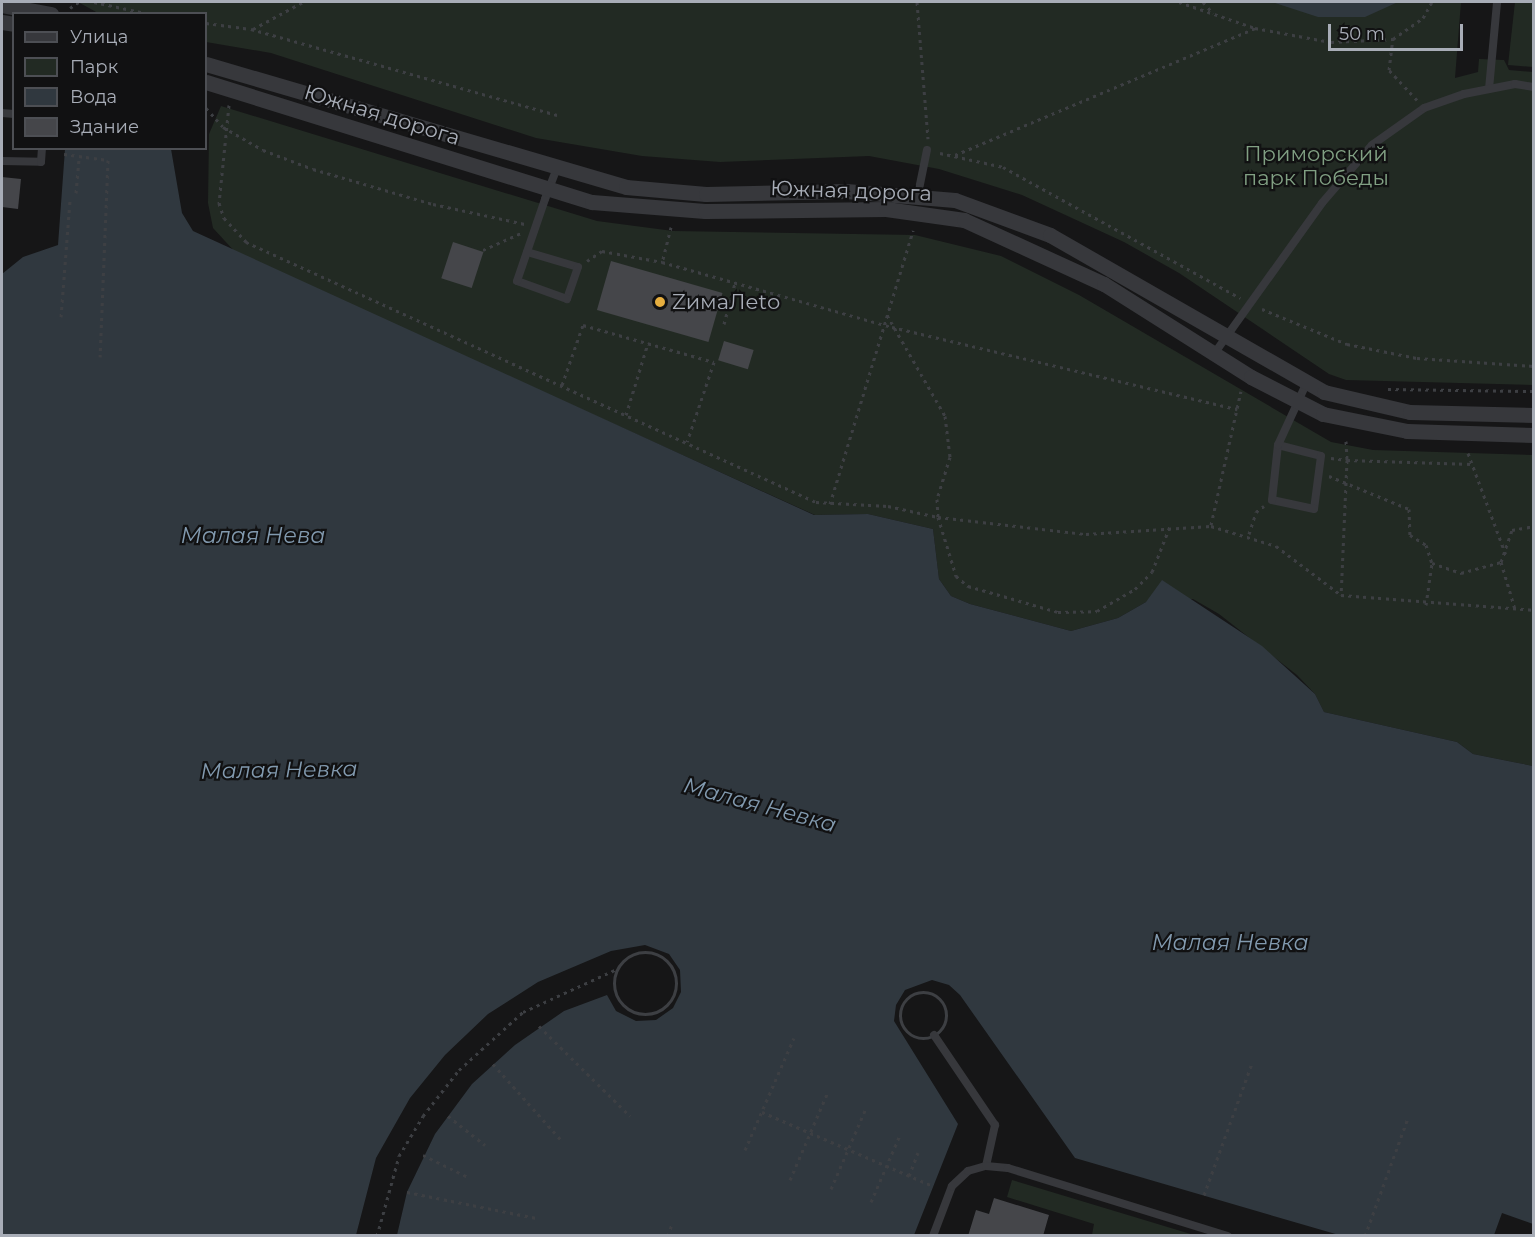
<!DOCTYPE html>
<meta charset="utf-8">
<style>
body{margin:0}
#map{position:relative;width:1535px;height:1237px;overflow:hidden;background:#161617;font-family:Montserrat,sans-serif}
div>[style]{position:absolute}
.green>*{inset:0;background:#222a23}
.water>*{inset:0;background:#30383f}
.building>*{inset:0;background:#45464a;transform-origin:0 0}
.path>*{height:3px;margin-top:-1.5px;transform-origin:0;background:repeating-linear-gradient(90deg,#3d3f43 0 3px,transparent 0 7.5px)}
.path>.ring{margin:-1.5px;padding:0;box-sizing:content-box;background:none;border:3px solid #3d3f43;border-radius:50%}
.lane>*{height:8px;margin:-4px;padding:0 4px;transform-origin:4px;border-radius:4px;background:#37383c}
.street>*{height:15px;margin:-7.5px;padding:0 7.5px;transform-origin:7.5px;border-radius:7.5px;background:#37383c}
.dots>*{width:16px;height:16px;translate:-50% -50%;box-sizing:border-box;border:3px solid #111112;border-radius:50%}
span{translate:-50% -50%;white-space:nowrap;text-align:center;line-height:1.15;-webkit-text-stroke:4.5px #111112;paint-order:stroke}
.street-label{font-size:21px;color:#a8adb7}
.park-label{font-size:21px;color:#81a083}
.poi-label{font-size:21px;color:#a8adb7}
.left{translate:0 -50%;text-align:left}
.water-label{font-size:22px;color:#829aaf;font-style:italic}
.frame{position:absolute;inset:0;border:3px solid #a8adb7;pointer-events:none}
.legend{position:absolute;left:12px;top:12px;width:195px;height:138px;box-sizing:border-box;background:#111112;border:2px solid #4d4f54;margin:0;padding:8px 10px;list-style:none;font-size:18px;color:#a8adb7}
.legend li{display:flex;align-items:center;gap:12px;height:30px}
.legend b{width:30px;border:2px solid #4d4f54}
.scale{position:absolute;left:1328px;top:24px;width:135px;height:27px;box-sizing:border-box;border:3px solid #a8adb7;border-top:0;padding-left:8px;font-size:18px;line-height:21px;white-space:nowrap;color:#a8adb7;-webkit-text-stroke:4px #111112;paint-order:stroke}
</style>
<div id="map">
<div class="green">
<div style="clip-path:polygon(78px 2px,1461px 2px,1455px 78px,1478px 72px,1479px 59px,1504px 60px,1509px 70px,1533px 72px,1533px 385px,1346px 380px,1329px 374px,1179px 273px,1124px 242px,1022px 195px,939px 169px,869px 156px,720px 162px,642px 156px,536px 138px,271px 53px,206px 42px,206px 14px,98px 13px)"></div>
<div style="clip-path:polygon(1515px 2px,1533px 2px,1533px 67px,1508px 65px)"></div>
<div style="clip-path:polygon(221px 106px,597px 221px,673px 231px,915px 235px,1001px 256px,1079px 295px,1331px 442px,1373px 450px,1533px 455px,1533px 766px,1473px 754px,1457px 742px,1324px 712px,1315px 694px,1297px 675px,1219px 614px,1193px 599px,1146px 602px,1118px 618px,1071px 631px,970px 604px,951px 596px,939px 579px,933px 529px,868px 514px,815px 515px,236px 253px,213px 228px,208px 203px,209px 134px)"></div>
<div style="clip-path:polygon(1012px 1180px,1194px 1235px,1092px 1235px,1094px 1224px,1007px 1197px)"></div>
</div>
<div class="water">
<div style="clip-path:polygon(1272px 2px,1398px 2px,1365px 17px,1318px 17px)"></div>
<div style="clip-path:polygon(65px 149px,171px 149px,182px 213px,193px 231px,814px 515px,868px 514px,933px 529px,939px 579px,951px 596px,970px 604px,1071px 631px,1118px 618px,1146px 602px,1162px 580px,1262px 646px,1315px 694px,1324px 712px,1457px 742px,1473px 754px,1533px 766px,1533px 1224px,1502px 1213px,1494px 1235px,1339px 1235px,1075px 1158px,960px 995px,949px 985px,932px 980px,905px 990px,896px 1005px,894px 1021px,958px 1124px,914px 1235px,397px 1235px,407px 1192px,435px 1134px,472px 1084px,515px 1045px,564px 1011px,607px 995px,616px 1011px,636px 1021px,656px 1020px,673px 1008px,681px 992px,680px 970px,669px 954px,645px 945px,611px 951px,538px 982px,488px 1014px,445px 1055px,410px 1098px,376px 1158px,356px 1235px,2px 1235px,2px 274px,23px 257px,58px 245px)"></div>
</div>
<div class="building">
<div style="clip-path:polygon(2px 177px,21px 179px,18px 209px,2px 207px)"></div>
<div style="left:453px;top:242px;width:32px;height:38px;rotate:18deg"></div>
<div style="left:611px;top:261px;width:116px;height:51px;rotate:16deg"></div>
<div style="left:724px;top:341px;width:31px;height:20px;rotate:17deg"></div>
<div style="clip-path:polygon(994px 1198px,1049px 1215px,1043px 1236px,968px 1236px,976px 1210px,989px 1214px)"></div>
</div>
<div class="path">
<div style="left:94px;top:2px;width:57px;rotate:12.1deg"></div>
<div style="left:917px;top:2px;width:137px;rotate:85.4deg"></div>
<div style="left:1179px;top:2px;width:80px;rotate:18.9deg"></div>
<div style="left:1255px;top:28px;width:77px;rotate:10.4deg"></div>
<div style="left:1331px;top:42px;width:62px;rotate:-2.8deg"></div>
<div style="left:1203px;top:2px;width:15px;rotate:48deg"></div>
<div style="left:70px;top:8px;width:11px;rotate:-34deg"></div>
<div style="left:206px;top:23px;width:45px;rotate:7.6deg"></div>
<div style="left:251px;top:29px;width:318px;rotate:15.7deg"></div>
<div style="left:253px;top:29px;width:57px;rotate:-28.4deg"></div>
<div style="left:1417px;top:100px;width:41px;rotate:-133deg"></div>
<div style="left:1389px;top:70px;width:31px;rotate:-83deg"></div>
<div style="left:1393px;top:39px;width:37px;rotate:-35deg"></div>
<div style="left:1423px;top:18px;width:18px;rotate:-61deg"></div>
<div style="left:229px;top:105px;width:99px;rotate:95.8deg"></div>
<div style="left:219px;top:203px;width:16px;rotate:72deg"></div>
<div style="left:224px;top:218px;width:33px;rotate:47deg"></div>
<div style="left:246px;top:242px;width:626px;rotate:24.52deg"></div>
<div style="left:816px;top:502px;width:72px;rotate:3.2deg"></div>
<div style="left:888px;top:506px;width:51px;rotate:12.4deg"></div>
<div style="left:938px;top:517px;width:149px;rotate:6.6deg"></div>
<div style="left:1086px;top:534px;width:125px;rotate:-3.7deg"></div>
<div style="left:1211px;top:526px;width:68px;rotate:17.1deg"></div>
<div style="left:1276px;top:546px;width:81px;rotate:37deg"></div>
<div style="left:1341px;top:595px;width:194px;rotate:4.4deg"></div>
<div style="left:206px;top:108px;width:25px;rotate:48deg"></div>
<div style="left:223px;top:127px;width:46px;rotate:29.9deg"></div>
<div style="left:263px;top:150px;width:53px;rotate:20.8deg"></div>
<div style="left:313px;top:169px;width:125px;rotate:16.3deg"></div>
<div style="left:433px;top:204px;width:94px;rotate:12.3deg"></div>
<div style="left:940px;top:153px;width:65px;rotate:12.5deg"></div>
<div style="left:1003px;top:167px;width:271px;rotate:28.9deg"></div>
<div style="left:64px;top:154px;width:44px;rotate:7.8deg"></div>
<div style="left:108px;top:160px;width:197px;rotate:92.3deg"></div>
<div style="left:955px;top:155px;width:326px;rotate:-22.9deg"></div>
<div style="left:76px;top:193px;width:37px;rotate:-85deg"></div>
<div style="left:671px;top:227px;width:36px;rotate:104deg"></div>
<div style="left:662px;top:262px;width:239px;rotate:15.8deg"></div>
<div style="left:892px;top:327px;width:355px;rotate:13.4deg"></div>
<div style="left:483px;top:250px;width:42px;rotate:-24.1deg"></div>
<div style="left:587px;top:261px;width:18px;rotate:-34deg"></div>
<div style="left:602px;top:251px;width:61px;rotate:10.4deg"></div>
<div style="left:1262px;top:309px;width:92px;rotate:22.4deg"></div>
<div style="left:1347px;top:344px;width:71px;rotate:11.3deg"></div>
<div style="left:1417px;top:358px;width:117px;rotate:3.9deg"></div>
<div style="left:887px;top:315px;width:116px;rotate:60.1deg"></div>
<div style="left:945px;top:416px;width:41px;rotate:83deg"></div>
<div style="left:950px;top:457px;width:44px;rotate:107.2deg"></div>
<div style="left:937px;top:499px;width:18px;rotate:87deg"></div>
<div style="left:938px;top:517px;width:62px;rotate:73deg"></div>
<div style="left:956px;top:576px;width:16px;rotate:40deg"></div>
<div style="left:968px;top:586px;width:94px;rotate:16.1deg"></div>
<div style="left:1058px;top:612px;width:39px;rotate:-1deg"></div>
<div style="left:1097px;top:611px;width:44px;rotate:-30.1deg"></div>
<div style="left:1135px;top:589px;width:24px;rotate:-45deg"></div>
<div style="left:1152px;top:572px;width:49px;rotate:-68.6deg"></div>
<div style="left:61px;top:317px;width:118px;rotate:-85.6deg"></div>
<div style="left:724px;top:324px;width:42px;rotate:-75deg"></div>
<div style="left:562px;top:385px;width:64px;rotate:-70.7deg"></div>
<div style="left:583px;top:325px;width:136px;rotate:15.8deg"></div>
<div style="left:714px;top:362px;width:84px;rotate:108.6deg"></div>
<div style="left:1388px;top:389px;width:146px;rotate:0.8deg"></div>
<div style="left:626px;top:415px;width:75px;rotate:-73deg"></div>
<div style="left:1346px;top:441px;width:19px;rotate:87deg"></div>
<div style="left:1347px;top:460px;width:125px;rotate:1.8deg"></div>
<div style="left:1468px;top:453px;width:109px;rotate:69.6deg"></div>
<div style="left:1331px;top:458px;width:16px;rotate:7deg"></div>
<div style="left:1347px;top:460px;width:135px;rotate:92.5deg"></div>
<div style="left:1329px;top:476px;width:87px;rotate:22.4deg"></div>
<div style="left:1409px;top:509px;width:26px;rotate:88deg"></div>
<div style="left:1410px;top:535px;width:19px;rotate:32deg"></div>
<div style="left:1426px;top:545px;width:19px;rotate:72deg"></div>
<div style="left:1432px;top:563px;width:31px;rotate:19deg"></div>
<div style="left:1461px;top:573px;width:41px;rotate:-15.4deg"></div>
<div style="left:1501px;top:562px;width:34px;rotate:-71deg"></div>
<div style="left:1512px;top:530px;width:22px;rotate:-10deg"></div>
<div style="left:830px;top:504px;width:286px;rotate:-73.1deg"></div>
<div style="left:1211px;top:525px;width:137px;rotate:-77.4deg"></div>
<div style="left:1249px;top:534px;width:23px;rotate:-72deg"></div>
<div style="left:1256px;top:512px;width:10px;rotate:-37deg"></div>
<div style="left:1501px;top:562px;width:49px;rotate:73.4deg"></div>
<div style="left:1426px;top:605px;width:42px;rotate:-81.9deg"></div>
<div class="ring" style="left:614px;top:952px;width:59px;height:59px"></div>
<div class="ring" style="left:900px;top:992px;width:43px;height:43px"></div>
<div style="left:539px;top:1026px;width:128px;rotate:44.7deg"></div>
<div style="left:493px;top:1064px;width:103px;rotate:48.1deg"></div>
<div style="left:762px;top:1112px;width:186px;rotate:23.4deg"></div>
<div style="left:448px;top:1116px;width:47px;rotate:38.1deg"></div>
<div style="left:745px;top:1150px;width:122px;rotate:-66.4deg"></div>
<div style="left:423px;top:1155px;width:50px;rotate:26.1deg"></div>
<div style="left:909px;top:1176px;width:25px;rotate:-69deg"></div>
<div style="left:790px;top:1180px;width:94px;rotate:-66.7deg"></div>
<div style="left:831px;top:1189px;width:88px;rotate:-66.6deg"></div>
<div style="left:407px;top:1192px;width:132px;rotate:11.4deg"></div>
<div style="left:1204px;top:1195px;width:140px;rotate:-70deg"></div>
<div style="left:871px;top:1202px;width:73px;rotate:-66.6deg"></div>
<div style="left:377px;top:1236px;width:83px;rotate:-74.6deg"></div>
<div style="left:399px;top:1156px;width:47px;rotate:-59deg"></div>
<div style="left:423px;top:1116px;width:58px;rotate:-52deg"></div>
<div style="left:459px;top:1070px;width:86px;rotate:-42.2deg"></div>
<div style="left:523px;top:1012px;width:103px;rotate:-24.6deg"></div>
<div style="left:668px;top:1236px;width:13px;rotate:-72deg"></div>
<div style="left:1365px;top:1236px;width:126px;rotate:-70deg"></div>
</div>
<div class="lane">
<div style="left:1489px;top:89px;width:87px;rotate:-84.7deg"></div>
<div style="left:2px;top:113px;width:12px;rotate:5deg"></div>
<div style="left:2px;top:161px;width:39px;rotate:1deg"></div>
<div style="left:41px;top:162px;width:14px;rotate:-86deg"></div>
<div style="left:917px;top:199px;width:50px;rotate:-78.5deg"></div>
<div style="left:527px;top:252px;width:53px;rotate:16.4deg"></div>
<div style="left:578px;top:267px;width:34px;rotate:109deg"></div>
<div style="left:567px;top:299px;width:53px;rotate:-160.2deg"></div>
<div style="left:517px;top:281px;width:87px;rotate:-71.1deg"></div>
<div style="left:545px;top:199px;width:31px;rotate:-69deg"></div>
<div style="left:1214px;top:354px;width:186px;rotate:-54.4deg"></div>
<div style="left:1322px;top:203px;width:77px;rotate:-49.2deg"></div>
<div style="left:1372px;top:145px;width:64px;rotate:-35.4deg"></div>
<div style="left:1424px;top:108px;width:42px;rotate:-19.3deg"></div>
<div style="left:1464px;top:94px;width:52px;rotate:-11.1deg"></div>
<div style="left:1515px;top:84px;width:19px;rotate:9deg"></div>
<div style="left:1278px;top:445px;width:44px;rotate:14.3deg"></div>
<div style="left:1321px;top:456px;width:53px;rotate:97.5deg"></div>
<div style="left:1314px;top:509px;width:43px;rotate:-167.9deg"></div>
<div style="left:1272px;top:500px;width:55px;rotate:-83.8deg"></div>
<div style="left:1278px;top:445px;width:69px;rotate:-65.3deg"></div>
<div style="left:934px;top:1035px;width:109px;rotate:55.9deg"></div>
<div style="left:995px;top:1125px;width:42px;rotate:102.4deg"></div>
<div style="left:933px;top:1236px;width:53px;rotate:-69.2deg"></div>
<div style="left:952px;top:1186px;width:22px;rotate:-43deg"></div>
<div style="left:968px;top:1171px;width:19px;rotate:-16deg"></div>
<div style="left:986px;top:1166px;width:22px;rotate:5deg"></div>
<div style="left:1008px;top:1168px;width:230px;rotate:17.2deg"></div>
</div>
<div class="street">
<div style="left:2px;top:5px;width:50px;rotate:10.4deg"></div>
<div style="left:2px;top:22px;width:12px;rotate:9deg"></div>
<div style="left:206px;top:64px;width:438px;rotate:16.3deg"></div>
<div style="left:626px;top:187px;width:80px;rotate:5deg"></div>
<div style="left:706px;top:194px;width:140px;rotate:-1.2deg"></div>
<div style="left:846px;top:191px;width:109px;rotate:4.7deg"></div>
<div style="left:955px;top:200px;width:101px;rotate:20.2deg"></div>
<div style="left:1050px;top:235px;width:316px;rotate:29.8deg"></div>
<div style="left:1324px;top:392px;width:88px;rotate:13.1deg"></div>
<div style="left:1410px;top:412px;width:124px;rotate:1.4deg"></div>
<div style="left:206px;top:82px;width:404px;rotate:17.3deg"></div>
<div style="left:592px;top:202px;width:113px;rotate:4.6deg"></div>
<div style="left:705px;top:211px;width:181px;rotate:-0.6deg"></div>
<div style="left:886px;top:209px;width:79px;rotate:8deg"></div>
<div style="left:964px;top:220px;width:154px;rotate:24.6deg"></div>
<div style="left:1104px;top:284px;width:174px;rotate:32.3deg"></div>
<div style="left:1251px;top:377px;width:81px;rotate:27.2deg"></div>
<div style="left:1323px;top:414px;width:86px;rotate:11.4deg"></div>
<div style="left:1407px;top:431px;width:127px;rotate:1.8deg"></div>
</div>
<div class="dots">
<div style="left:660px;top:302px;background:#e6ae3f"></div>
</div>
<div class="street-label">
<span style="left:382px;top:115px;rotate:17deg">Южная дорога</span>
<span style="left:851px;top:191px;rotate:2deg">Южная дорога</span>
</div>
<div class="park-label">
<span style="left:1316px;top:166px">Приморский<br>парк Победы</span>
</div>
<div class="poi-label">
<span class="left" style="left:672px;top:302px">ZимаЛеtо</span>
</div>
<div class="water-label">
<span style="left:253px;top:536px">Малая Нева</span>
<span style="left:279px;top:770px;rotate:-1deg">Малая Невка</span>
<span style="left:760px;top:805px;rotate:15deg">Малая Невка</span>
<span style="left:1230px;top:943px">Малая Невка</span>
</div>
<div class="frame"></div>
<ul class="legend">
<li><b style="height:8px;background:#37383c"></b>Улица</li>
<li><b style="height:16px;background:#222a23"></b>Парк</li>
<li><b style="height:16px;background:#30383f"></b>Вода</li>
<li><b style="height:16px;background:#45464a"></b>Здание</li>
</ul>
<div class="scale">50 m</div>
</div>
